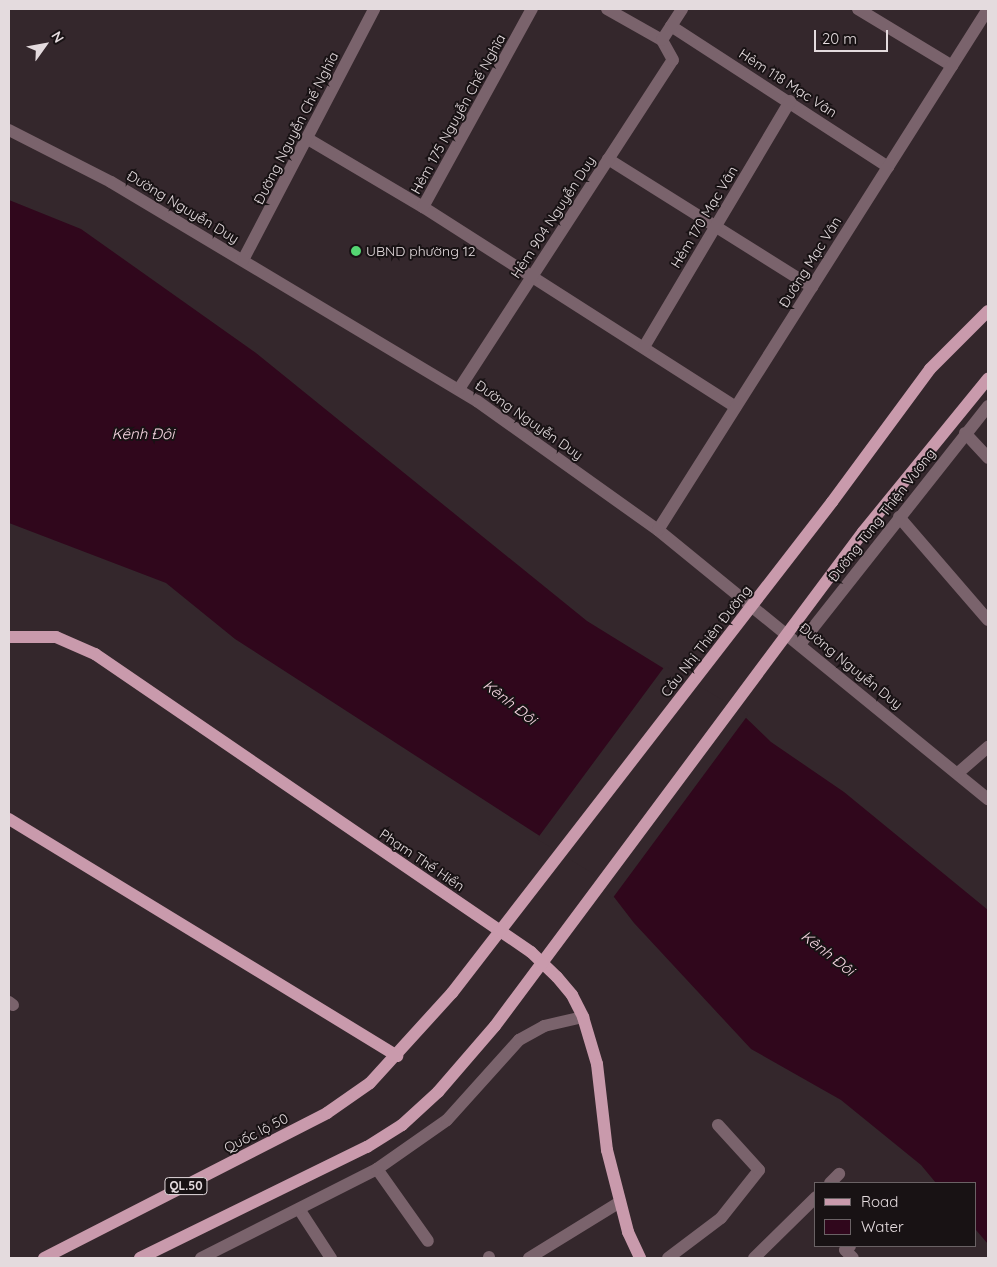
<!DOCTYPE html>
<meta charset="utf-8">
<style>
body{margin:0}
#map{position:relative;width:997px;height:1267px;overflow:hidden;background:#34272c;font-family:Quicksand,sans-serif}
div>[style]{position:absolute}
.water>*{inset:0;background:#30071c}
.pier>*{inset:0;background:#34272c}
.minor>*{height:12px;margin:-6px;padding:0 6px;transform-origin:6px;border-radius:6px;background:#7a636c}
.major>*{height:12px;margin:-6px;padding:0 6px;transform-origin:6px;border-radius:6px;background:#c99aac}
.dots>*{width:14px;height:14px;translate:-50% -50%;box-sizing:border-box;border:2px solid #181214;border-radius:50%}
span{translate:-50% -50%;white-space:nowrap;text-align:center;line-height:1.15;-webkit-text-stroke:4px #181214;paint-order:stroke}
.shield-label span{padding:1px 4px;background:#181214;border:1px solid;border-radius:4px;-webkit-text-stroke-width:0}
.shield-label{font-size:12px;color:#e4dbde;font-weight:700}
.street-label{font-size:14px;color:#e4dbde}
.poi-label{font-size:14px;color:#e4dbde}
.left{translate:0 -50%;text-align:left}
.water-label{font-size:15px;color:#f9d8e4;font-style:italic}
.frame{position:absolute;inset:0;border:10px solid #e4dbde;pointer-events:none}
.legend{position:absolute;left:814px;top:1182px;width:162px;height:65px;box-sizing:border-box;background:#181214;border:1px solid #6a6265;margin:0;padding:6px 9px;list-style:none;font-size:15px;color:#e4dbde}
.legend li{display:flex;align-items:center;gap:10px;height:25px}
.legend b{width:25px;border:1px solid #6a6265}
.north{position:absolute;left:20px;top:20px;width:50px;height:50px;-webkit-text-stroke:4px #181214;paint-order:stroke;rotate:58deg;font-size:14px;font-weight:700;line-height:20px;text-align:center;color:#e4dbde}
.north::after{content:'';display:block;margin:auto;width:18px;height:22px;background:#e4dbde;clip-path:polygon(50% 0,100% 100%,50% 72%,0 100%)}
.scale{position:absolute;left:814px;top:30px;width:74px;height:22px;box-sizing:border-box;border:2px solid #e4dbde;border-top:0;padding-left:6px;font-size:15px;line-height:18px;white-space:nowrap;color:#e4dbde;-webkit-text-stroke:4px #181214;paint-order:stroke}
</style>
<div id="map">
<div class="water">
<div style="clip-path:polygon(9px 200px,81px 229px,256px 353px,587px 621px,710px 697px,742px 714px,771px 742px,844px 792px,988px 910px,988px 1244px,976px 1230px,976px 1183px,936px 1183px,921px 1165px,841px 1100px,751px 1049px,634px 923px,594px 871px,235px 639px,166px 583px,9px 523px)"></div>
</div>
<div class="pier">
<div style="clip-path:polygon(665px 666px,748px 715px,612px 899px,592px 873px,537px 839px)"></div>
</div>
<div class="minor">
<div style="left:607px;top:9px;width:63px;rotate:29.4deg"></div>
<div style="left:858px;top:9px;width:110px;rotate:31.2deg"></div>
<div style="left:671px;top:26px;width:259px;rotate:33deg"></div>
<div style="left:9px;top:130px;width:114px;rotate:27deg"></div>
<div style="left:111px;top:182px;width:427px;rotate:30.9deg"></div>
<div style="left:477px;top:401px;width:222px;rotate:35.5deg"></div>
<div style="left:658px;top:530px;width:426px;rotate:39.2deg"></div>
<div style="left:308px;top:139px;width:134px;rotate:30.6deg"></div>
<div style="left:423px;top:207px;width:371px;rotate:32.6deg"></div>
<div style="left:608px;top:159px;width:241px;rotate:32.1deg"></div>
<div style="left:423px;top:207px;width:226px;rotate:-61.2deg"></div>
<div style="left:243px;top:260px;width:283px;rotate:-62.4deg"></div>
<div style="left:644px;top:347px;width:286px;rotate:-59.3deg"></div>
<div style="left:459px;top:389px;width:392px;rotate:-57deg"></div>
<div style="left:673px;top:60px;width:23px;rotate:-119deg"></div>
<div style="left:662px;top:40px;width:37px;rotate:-57deg"></div>
<div style="left:965px;top:433px;width:34px;rotate:47deg"></div>
<div style="left:899px;top:517px;width:136px;rotate:49.2deg"></div>
<div style="left:658px;top:530px;width:617px;rotate:-57.65deg"></div>
<div style="left:801px;top:643px;width:302px;rotate:-51.7deg"></div>
<div style="left:958px;top:773px;width:40px;rotate:-41deg"></div>
<div style="left:9px;top:1002px;width:5px;rotate:37deg"></div>
<div style="left:377px;top:1169px;width:88px;rotate:54.7deg"></div>
<div style="left:830px;top:1183px;width:13px;rotate:-45deg"></div>
<div style="left:299px;top:1209px;width:59px;rotate:56.9deg"></div>
<div style="left:850px;top:1246px;width:6px;rotate:141deg"></div>
<div style="left:845px;top:1250px;width:11px;rotate:45deg"></div>
<div style="left:489px;top:1257px;width:1px;rotate:90deg"></div>
<div style="left:201px;top:1258px;width:197px;rotate:-26.8deg"></div>
<div style="left:377px;top:1169px;width:85px;rotate:-35deg"></div>
<div style="left:447px;top:1120px;width:108px;rotate:-48deg"></div>
<div style="left:519px;top:1040px;width:29px;rotate:-29deg"></div>
<div style="left:544px;top:1026px;width:40px;rotate:-13deg"></div>
<div style="left:529px;top:1258px;width:107px;rotate:-31.6deg"></div>
<div style="left:668px;top:1258px;width:66px;rotate:-37deg"></div>
<div style="left:721px;top:1218px;width:61px;rotate:-51.6deg"></div>
<div style="left:759px;top:1170px;width:61px;rotate:-132.3deg"></div>
<div style="left:754px;top:1258px;width:87px;rotate:-44.5deg"></div>
</div>
<div class="major">
<div style="left:9px;top:637px;width:47px"></div>
<div style="left:56px;top:637px;width:43px;rotate:23.6deg"></div>
<div style="left:95px;top:654px;width:528px;rotate:34.35deg"></div>
<div style="left:531px;top:952px;width:36px;rotate:44deg"></div>
<div style="left:557px;top:977px;width:23px;rotate:50deg"></div>
<div style="left:572px;top:995px;width:25px;rotate:63deg"></div>
<div style="left:583px;top:1017px;width:49px;rotate:73.4deg"></div>
<div style="left:597px;top:1064px;width:87px;rotate:83.4deg"></div>
<div style="left:607px;top:1150px;width:85px;rotate:75.6deg"></div>
<div style="left:628px;top:1232px;width:29px;rotate:65deg"></div>
<div style="left:9px;top:819px;width:455px;rotate:31.4deg"></div>
<div style="left:44px;top:1258px;width:318px;rotate:-27.1deg"></div>
<div style="left:327px;top:1113px;width:52px;rotate:-34.9deg"></div>
<div style="left:370px;top:1083px;width:122px;rotate:-47.7deg"></div>
<div style="left:452px;top:993px;width:621px;rotate:-52.26deg"></div>
<div style="left:832px;top:502px;width:165px;rotate:-53.6deg"></div>
<div style="left:930px;top:369px;width:82px;rotate:-45deg"></div>
<div style="left:140px;top:1258px;width:253px;rotate:-26.1deg"></div>
<div style="left:367px;top:1147px;width:41px;rotate:-32.2deg"></div>
<div style="left:402px;top:1125px;width:49px;rotate:-42.5deg"></div>
<div style="left:438px;top:1092px;width:87px;rotate:-49.2deg"></div>
<div style="left:495px;top:1026px;width:616px;rotate:-53.32deg"></div>
<div style="left:863px;top:532px;width:198px;rotate:-50.8deg"></div>
</div>
<div class="dots">
<div style="left:356px;top:251px;background:#54d672"></div>
</div>
<div class="shield-label">
<span style="left:186px;top:1186px">QL.50</span>
</div>
<div class="street-label">
<span style="left:788px;top:83px;rotate:33deg">Hẻm 118 Mạc Vân</span>
<span style="left:458px;top:114px;rotate:-61deg">Hẻm 175 Nguyễn Chế Nghĩa</span>
<span style="left:296px;top:128px;rotate:-63deg">Đường Nguyễn Chế Nghĩa</span>
<span style="left:183px;top:207px;rotate:31deg">Đường Nguyễn Duy</span>
<span style="left:553px;top:217px;rotate:-57deg">Hẻm 904 Nguyễn Duy</span>
<span style="left:704px;top:217px;rotate:-59deg">Hẻm 170 Mạc Vân</span>
<span style="left:810px;top:262px;rotate:-58deg">Đường Mạc Vân</span>
<span style="left:529px;top:420px;rotate:35deg">Đường Nguyễn Duy</span>
<span style="left:882px;top:515px;rotate:-52deg">Đường Tùng Thiện Vương</span>
<span style="left:706px;top:641px;rotate:-52deg">Cầu Nhị Thiên Đường</span>
<span style="left:851px;top:666px;rotate:39deg">Đường Nguyễn Duy</span>
<span style="left:422px;top:860px;rotate:34deg">Phạm Thế Hiển</span>
<span style="left:256px;top:1133px;rotate:-27deg">Quốc lộ 50</span>
</div>
<div class="poi-label">
<span class="left" style="left:366px;top:251px">UBND phường 12</span>
</div>
<div class="water-label">
<span style="left:143px;top:434px">Kênh Đôi</span>
<span style="left:510px;top:702px;rotate:38deg">Kênh Đôi</span>
<span style="left:828px;top:953px;rotate:38deg">Kênh Đôi</span>
</div>
<div class="frame"></div>
<ul class="legend">
<li><b style="height:6px;background:#c99aac"></b>Road</li>
<li><b style="height:14px;background:#30071c"></b>Water</li>
</ul>
<div class="north">N</div>
<div class="scale">20 m</div>
</div>
